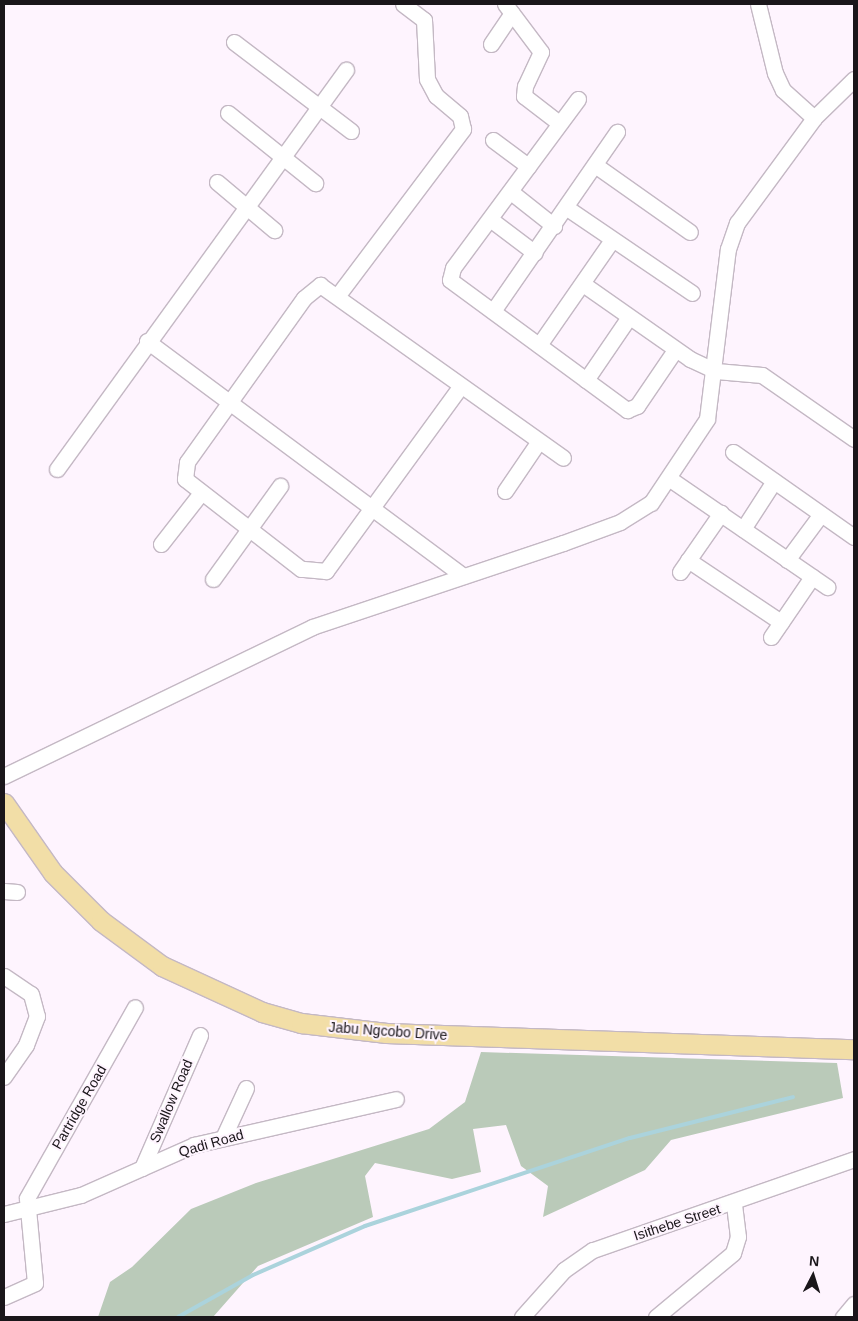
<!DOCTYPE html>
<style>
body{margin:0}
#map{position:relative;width:858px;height:1321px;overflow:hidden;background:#fef4fe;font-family:Helvetica,sans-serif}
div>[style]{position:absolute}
.green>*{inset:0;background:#bacab9}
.stream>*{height:4px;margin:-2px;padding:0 2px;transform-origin:2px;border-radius:2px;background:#abd3dc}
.roads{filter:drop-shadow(1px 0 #c4b8c4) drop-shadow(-1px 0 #c4b8c4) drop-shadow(0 1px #c4b8c4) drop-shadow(0 -1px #c4b8c4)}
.minor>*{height:15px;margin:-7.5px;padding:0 7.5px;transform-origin:7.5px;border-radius:7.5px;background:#fff}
.major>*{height:19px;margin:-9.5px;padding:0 9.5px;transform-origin:9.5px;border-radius:9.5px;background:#f2dea7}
span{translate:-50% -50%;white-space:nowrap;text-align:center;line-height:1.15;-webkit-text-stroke:4px #fef4fe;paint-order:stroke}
.street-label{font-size:14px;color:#1a161a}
.frame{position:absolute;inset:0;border:5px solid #1a161a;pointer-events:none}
.north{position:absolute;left:788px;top:1251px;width:50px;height:50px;-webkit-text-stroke:4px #fef4fe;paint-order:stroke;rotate:5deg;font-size:14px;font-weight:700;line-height:20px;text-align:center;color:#1a161a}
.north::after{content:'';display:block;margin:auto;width:18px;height:22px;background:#1a161a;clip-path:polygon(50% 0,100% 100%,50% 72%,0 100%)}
</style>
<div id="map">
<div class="green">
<div style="clip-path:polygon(481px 1052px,837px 1063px,843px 1098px,671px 1140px,645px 1170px,543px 1217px,548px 1186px,521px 1166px,506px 1125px,473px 1129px,481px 1172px,452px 1179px,375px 1163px,365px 1176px,373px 1217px,258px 1266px,213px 1317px,98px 1317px,110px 1282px,132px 1267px,191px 1209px,256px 1183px,429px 1129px,465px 1102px)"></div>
</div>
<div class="stream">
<div style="left:178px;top:1317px;width:86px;rotate:-29.2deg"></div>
<div style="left:253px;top:1275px;width:122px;rotate:-23.6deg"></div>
<div style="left:365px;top:1226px;width:279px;rotate:-18.4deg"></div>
<div style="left:630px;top:1138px;width:168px;rotate:-14.1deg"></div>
</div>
<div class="roads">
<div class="minor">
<div style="left:505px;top:4px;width:60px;rotate:53.1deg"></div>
<div style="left:541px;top:52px;width:38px;rotate:115deg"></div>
<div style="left:525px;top:86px;width:10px;rotate:96deg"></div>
<div style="left:524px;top:96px;width:44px;rotate:37.6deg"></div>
<div style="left:758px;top:4px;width:71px;rotate:76.2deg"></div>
<div style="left:775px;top:73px;width:19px;rotate:65deg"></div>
<div style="left:783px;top:90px;width:42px;rotate:42.1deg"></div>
<div style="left:234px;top:42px;width:147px;rotate:37.3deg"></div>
<div style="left:491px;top:44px;width:37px;rotate:-56deg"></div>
<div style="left:578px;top:99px;width:210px;rotate:126.5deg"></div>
<div style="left:453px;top:268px;width:12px;rotate:104deg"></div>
<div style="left:450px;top:280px;width:220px;rotate:36.3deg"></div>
<div style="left:627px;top:410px;width:11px;rotate:-22deg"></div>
<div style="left:637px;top:406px;width:68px;rotate:-55.8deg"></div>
<div style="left:228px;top:113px;width:112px;rotate:38.8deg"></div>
<div style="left:493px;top:140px;width:44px;rotate:36.6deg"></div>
<div style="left:595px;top:165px;width:116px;rotate:35.2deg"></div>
<div style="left:217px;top:182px;width:75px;rotate:40.1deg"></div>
<div style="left:511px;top:192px;width:55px;rotate:38.3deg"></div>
<div style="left:567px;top:208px;width:151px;rotate:34.2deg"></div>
<div style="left:490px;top:219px;width:56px;rotate:37.1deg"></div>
<div style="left:583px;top:284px;width:131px;rotate:35deg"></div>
<div style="left:690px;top:359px;width:29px;rotate:25deg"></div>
<div style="left:716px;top:371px;width:46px;rotate:5deg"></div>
<div style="left:762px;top:375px;width:112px;rotate:34.8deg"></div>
<div style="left:338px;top:295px;width:208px;rotate:-53deg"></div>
<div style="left:463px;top:129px;width:13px;rotate:-103deg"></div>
<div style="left:460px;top:116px;width:31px;rotate:-140deg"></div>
<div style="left:436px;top:96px;width:19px;rotate:-118deg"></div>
<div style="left:427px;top:79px;width:59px;rotate:-92.9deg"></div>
<div style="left:424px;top:20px;width:26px;rotate:-143deg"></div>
<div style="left:493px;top:311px;width:218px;rotate:-55.3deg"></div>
<div style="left:147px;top:341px;width:394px;rotate:36.6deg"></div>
<div style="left:539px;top:345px;width:128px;rotate:-55.2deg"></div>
<div style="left:586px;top:380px;width:76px;rotate:-55.7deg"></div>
<div style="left:460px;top:387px;width:228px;rotate:126.1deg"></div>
<div style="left:326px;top:571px;width:25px;rotate:-175deg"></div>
<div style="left:301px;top:569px;width:147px;rotate:-142.2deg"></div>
<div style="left:185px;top:479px;width:17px;rotate:-83deg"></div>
<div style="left:187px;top:462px;width:201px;rotate:-54.5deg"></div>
<div style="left:304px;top:298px;width:21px;rotate:-39deg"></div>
<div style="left:320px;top:285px;width:298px;rotate:35.4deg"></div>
<div style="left:733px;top:452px;width:148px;rotate:35.1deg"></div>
<div style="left:57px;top:469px;width:493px;rotate:-54.1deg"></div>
<div style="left:670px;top:479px;width:191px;rotate:34.5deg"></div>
<div style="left:505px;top:491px;width:60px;rotate:-55.8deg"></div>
<div style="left:743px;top:529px;width:57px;rotate:-57.1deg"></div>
<div style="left:161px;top:544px;width:63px;rotate:-52deg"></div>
<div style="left:688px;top:560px;width:112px;rotate:33.7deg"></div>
<div style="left:787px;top:560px;width:57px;rotate:-53.5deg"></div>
<div style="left:680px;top:572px;width:72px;rotate:-55.2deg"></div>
<div style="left:213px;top:579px;width:115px;rotate:-54.2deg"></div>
<div style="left:771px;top:637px;width:73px;rotate:-55.7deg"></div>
<div style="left:4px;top:776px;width:342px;rotate:-25.8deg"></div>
<div style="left:312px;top:627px;width:265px;rotate:-18.5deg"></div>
<div style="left:563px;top:543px;width:61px;rotate:-20.2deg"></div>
<div style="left:620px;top:522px;width:36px;rotate:-32deg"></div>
<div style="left:651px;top:503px;width:101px;rotate:-56.3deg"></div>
<div style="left:707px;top:419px;width:171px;rotate:-83deg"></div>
<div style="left:728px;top:249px;width:28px;rotate:-71deg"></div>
<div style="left:737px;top:223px;width:130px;rotate:-53.7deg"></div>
<div style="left:814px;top:118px;width:56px;rotate:-44.3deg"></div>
<div style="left:4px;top:891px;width:13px;rotate:4deg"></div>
<div style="left:4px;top:976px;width:32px;rotate:34deg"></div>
<div style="left:31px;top:994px;width:23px;rotate:75deg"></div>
<div style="left:37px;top:1016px;width:31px;rotate:111deg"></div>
<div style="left:26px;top:1045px;width:39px;rotate:125deg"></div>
<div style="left:223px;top:1138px;width:55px;rotate:-65.3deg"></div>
<div style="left:142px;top:1168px;width:145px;rotate:-66.4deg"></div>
<div style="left:4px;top:1214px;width:79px;rotate:-13.9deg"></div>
<div style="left:81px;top:1195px;width:124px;rotate:-23.9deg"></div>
<div style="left:194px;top:1145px;width:207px;rotate:-12.8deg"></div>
<div style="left:4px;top:1297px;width:34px;rotate:-24deg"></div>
<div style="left:35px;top:1283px;width:85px;rotate:-95.4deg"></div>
<div style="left:27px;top:1198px;width:219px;rotate:-60.5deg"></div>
<div style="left:522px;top:1317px;width:63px;rotate:-48.2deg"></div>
<div style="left:564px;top:1270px;width:35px;rotate:-35deg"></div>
<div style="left:593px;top:1250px;width:276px;rotate:-19.2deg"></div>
<div style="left:656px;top:1317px;width:100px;rotate:-39.7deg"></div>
<div style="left:733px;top:1253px;width:17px;rotate:-73deg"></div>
<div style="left:738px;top:1237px;width:34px;rotate:-97deg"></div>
<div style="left:843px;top:1317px;width:17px;rotate:-50deg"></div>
</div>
<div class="major">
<div style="left:4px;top:803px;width:85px;rotate:55deg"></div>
<div style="left:53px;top:873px;width:68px;rotate:45deg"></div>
<div style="left:101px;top:921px;width:76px;rotate:36.4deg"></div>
<div style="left:162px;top:966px;width:110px;rotate:24.7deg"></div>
<div style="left:262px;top:1012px;width:41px;rotate:15.8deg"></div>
<div style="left:301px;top:1023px;width:86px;rotate:6.7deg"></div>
<div style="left:386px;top:1033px;width:468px;rotate:2deg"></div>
</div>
</div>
<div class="street-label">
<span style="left:388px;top:1031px;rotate:4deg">Jabu Ngcobo Drive</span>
<span style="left:171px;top:1101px;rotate:-67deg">Swallow Road</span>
<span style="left:79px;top:1107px;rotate:-60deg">Partridge Road</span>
<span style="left:211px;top:1143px;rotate:-16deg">Qadi Road</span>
<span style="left:677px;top:1222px;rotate:-18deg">Isithebe Street</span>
</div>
<div class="frame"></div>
<div class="north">N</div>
</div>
